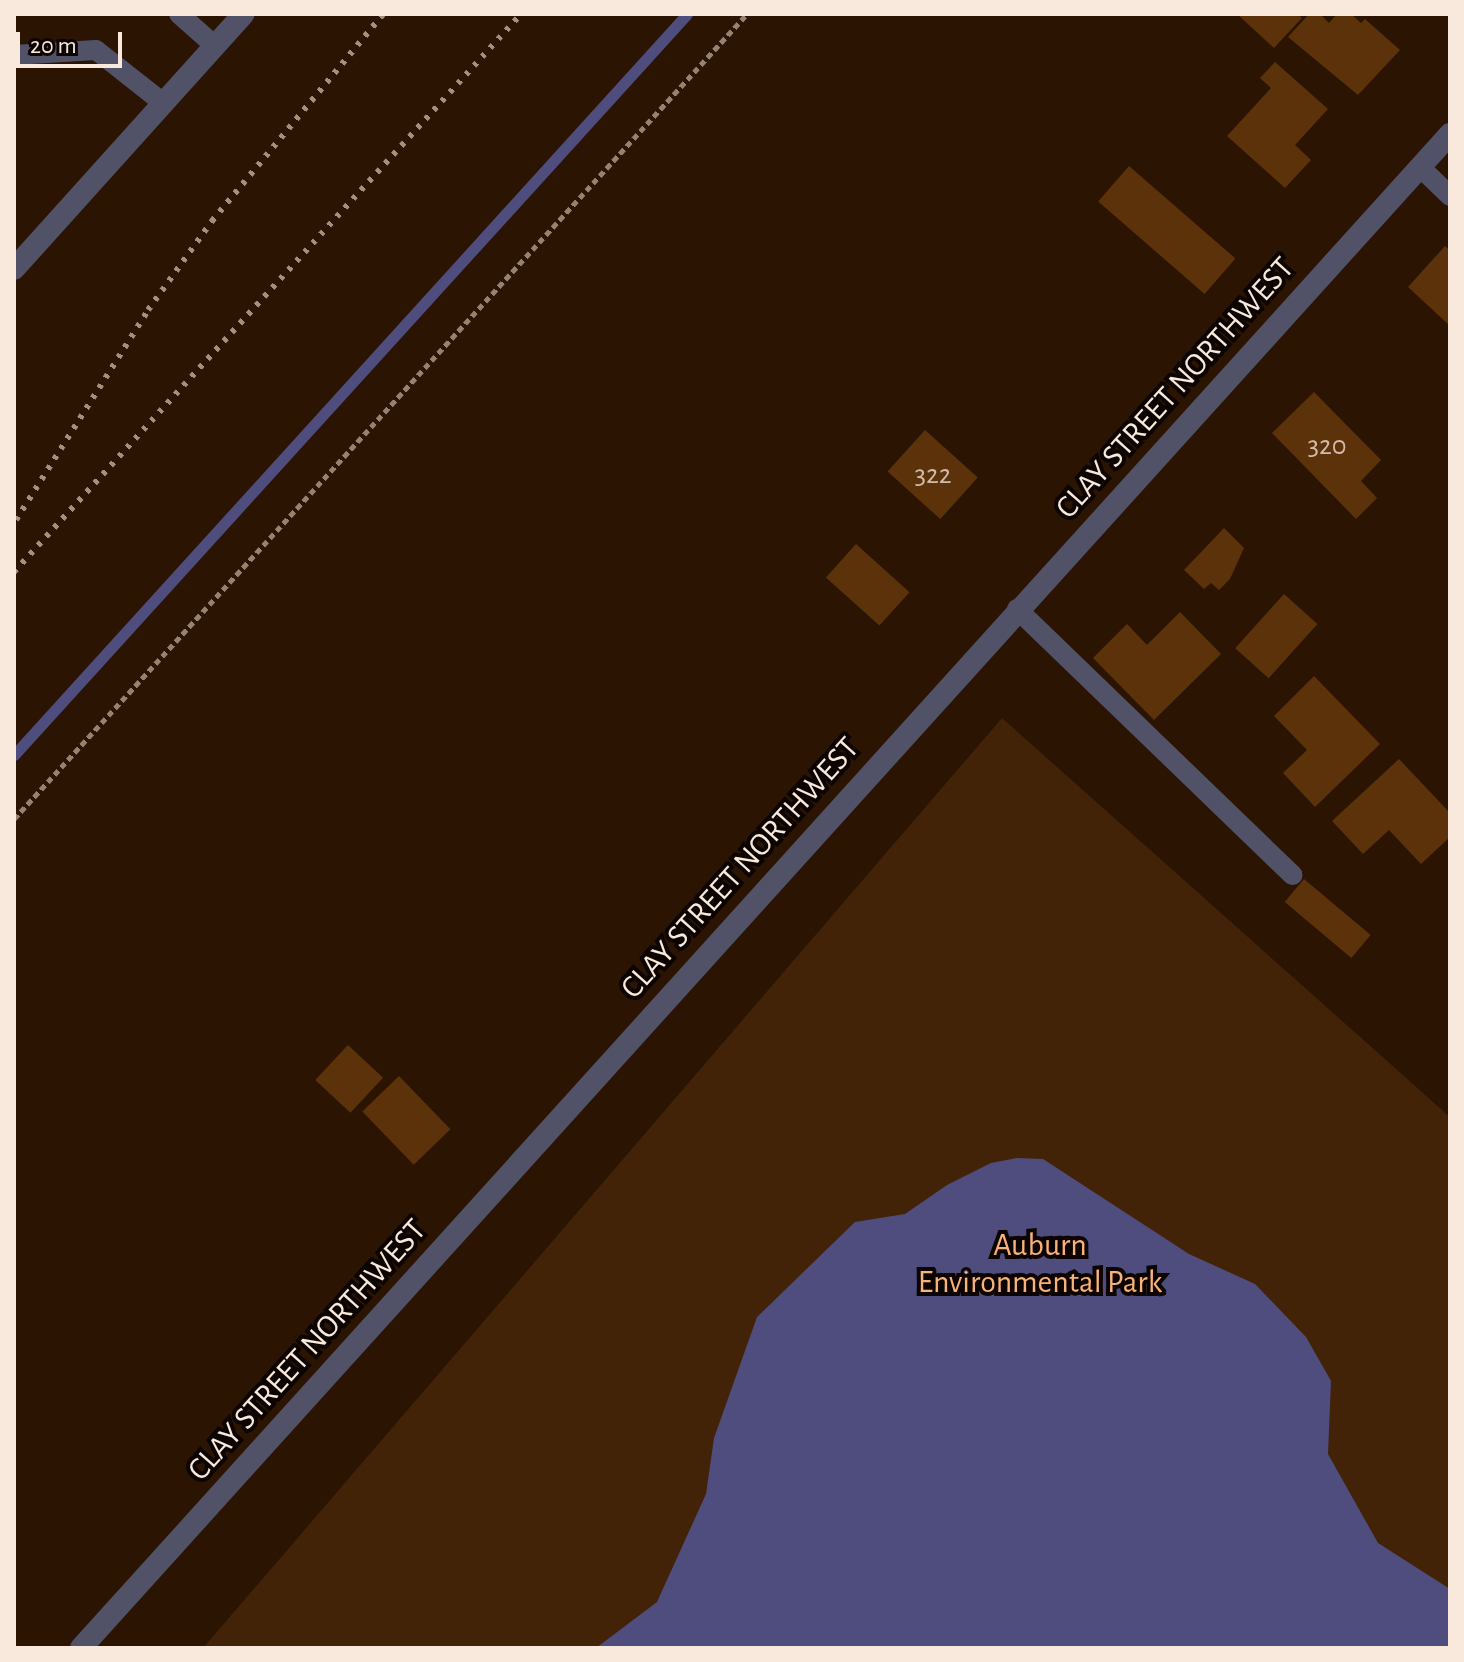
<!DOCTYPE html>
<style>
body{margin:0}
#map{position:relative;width:1464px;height:1662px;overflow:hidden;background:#2b1402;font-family:"Alegreya Sans",sans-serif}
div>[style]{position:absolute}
.green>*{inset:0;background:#422307}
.water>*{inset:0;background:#4e4d7e}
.stream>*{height:11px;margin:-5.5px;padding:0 5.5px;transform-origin:5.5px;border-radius:5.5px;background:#4e4d7e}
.building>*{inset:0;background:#5c320a;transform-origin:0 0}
.path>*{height:5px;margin-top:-2.5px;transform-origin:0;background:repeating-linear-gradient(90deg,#958273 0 6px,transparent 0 10px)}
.service>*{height:20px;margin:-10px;padding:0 10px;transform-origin:10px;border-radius:10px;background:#515267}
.minor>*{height:22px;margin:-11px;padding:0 11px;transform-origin:11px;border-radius:11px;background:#515267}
.rail>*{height:6px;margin-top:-3px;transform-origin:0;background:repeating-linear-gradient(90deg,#a39081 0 4px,transparent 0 12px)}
span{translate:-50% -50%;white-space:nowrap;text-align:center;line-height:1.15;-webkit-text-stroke:8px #0c0401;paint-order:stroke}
.number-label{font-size:28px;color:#d2bba8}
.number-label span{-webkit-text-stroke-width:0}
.street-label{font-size:32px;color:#f9e9dc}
.park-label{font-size:32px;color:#f8b27a}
.frame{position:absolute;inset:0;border:16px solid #f9e9dc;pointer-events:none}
.scale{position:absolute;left:16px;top:32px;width:106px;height:36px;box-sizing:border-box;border:4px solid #f9e9dc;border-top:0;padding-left:10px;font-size:24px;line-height:28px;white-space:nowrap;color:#f9e9dc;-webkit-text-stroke:6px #0c0401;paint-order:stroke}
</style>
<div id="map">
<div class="green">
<div style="clip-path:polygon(1002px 718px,1450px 1117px,1450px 1648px,203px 1648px)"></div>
</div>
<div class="water">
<div style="clip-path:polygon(1017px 1158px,1043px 1159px,1189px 1254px,1255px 1284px,1306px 1337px,1331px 1381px,1328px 1454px,1378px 1543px,1450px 1589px,1450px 1648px,596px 1648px,657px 1602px,706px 1494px,714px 1438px,757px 1317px,855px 1222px,905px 1214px,947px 1185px,991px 1163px)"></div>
</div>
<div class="stream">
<div style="left:14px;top:755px;width:1001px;rotate:-47.75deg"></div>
</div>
<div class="building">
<div style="clip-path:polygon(1237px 14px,1297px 14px,1302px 18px,1274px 48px)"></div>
<div style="clip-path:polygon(1309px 14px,1320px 14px,1329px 23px,1337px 14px,1351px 14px,1361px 23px,1365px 19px,1400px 50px,1358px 95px,1288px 37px)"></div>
<div style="clip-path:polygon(1275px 62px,1328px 109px,1295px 145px,1311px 160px,1285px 188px,1227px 136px,1271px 88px,1260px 78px)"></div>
<div style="left:1129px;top:166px;width:141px;height:47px;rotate:41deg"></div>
<div style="clip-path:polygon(1445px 246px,1450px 250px,1450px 326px,1408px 287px)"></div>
<div style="clip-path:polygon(1314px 392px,1381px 460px,1361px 481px,1377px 498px,1356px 519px,1272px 433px)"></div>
<div style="left:925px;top:430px;width:71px;height:56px;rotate:42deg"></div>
<div style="clip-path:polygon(1224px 528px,1244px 548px,1230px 579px,1219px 590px,1211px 583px,1204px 589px,1184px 570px)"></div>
<div style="left:856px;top:544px;width:72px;height:45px;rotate:42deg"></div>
<div style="left:1284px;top:594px;width:45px;height:73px;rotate:42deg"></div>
<div style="clip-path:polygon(1180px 612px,1221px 654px,1154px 720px,1093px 658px,1127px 624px,1147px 645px)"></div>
<div style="clip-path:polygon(1314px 676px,1380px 744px,1315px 807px,1283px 773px,1307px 750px,1274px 716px)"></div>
<div style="clip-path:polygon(1399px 759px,1450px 813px,1450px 837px,1421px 864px,1389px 830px,1363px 854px,1332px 821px)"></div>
<div style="left:1304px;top:879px;width:87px;height:30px;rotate:40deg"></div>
<div style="left:348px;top:1045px;width:48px;height:48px;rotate:43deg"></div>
<div style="left:399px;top:1076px;width:74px;height:51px;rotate:46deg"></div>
</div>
<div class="path">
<div style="left:14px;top:819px;width:1089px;rotate:-47.68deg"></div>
</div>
<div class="service">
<div style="left:179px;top:14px;width:48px;rotate:41.6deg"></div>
<div style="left:14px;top:55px;width:82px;rotate:-3.5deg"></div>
<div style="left:96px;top:50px;width:85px;rotate:38.3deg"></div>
<div style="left:1420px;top:167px;width:42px;rotate:44deg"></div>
<div style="left:1017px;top:609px;width:383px;rotate:44deg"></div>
</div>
<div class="minor">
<div style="left:14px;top:269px;width:343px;rotate:-48deg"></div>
<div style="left:81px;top:1648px;width:2041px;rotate:-47.88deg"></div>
</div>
<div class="rail">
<div style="left:16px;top:520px;width:248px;rotate:-57.8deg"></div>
<div style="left:148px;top:310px;width:110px;rotate:-54.3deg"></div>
<div style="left:212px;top:221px;width:268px;rotate:-50.4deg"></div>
<div style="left:14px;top:572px;width:754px;rotate:-47.74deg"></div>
</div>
<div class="number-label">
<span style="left:1327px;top:446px">320</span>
<span style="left:933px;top:475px">322</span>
</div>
<div class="street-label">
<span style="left:1175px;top:388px;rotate:-48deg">CLAY STREET NORTHWEST</span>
<span style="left:740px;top:868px;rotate:-48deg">CLAY STREET NORTHWEST</span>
<span style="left:307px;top:1350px;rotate:-48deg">CLAY STREET NORTHWEST</span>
</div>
<div class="park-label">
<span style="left:1040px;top:1264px">Auburn<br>Environmental Park</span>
</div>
<div class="frame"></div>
<div class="scale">20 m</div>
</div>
